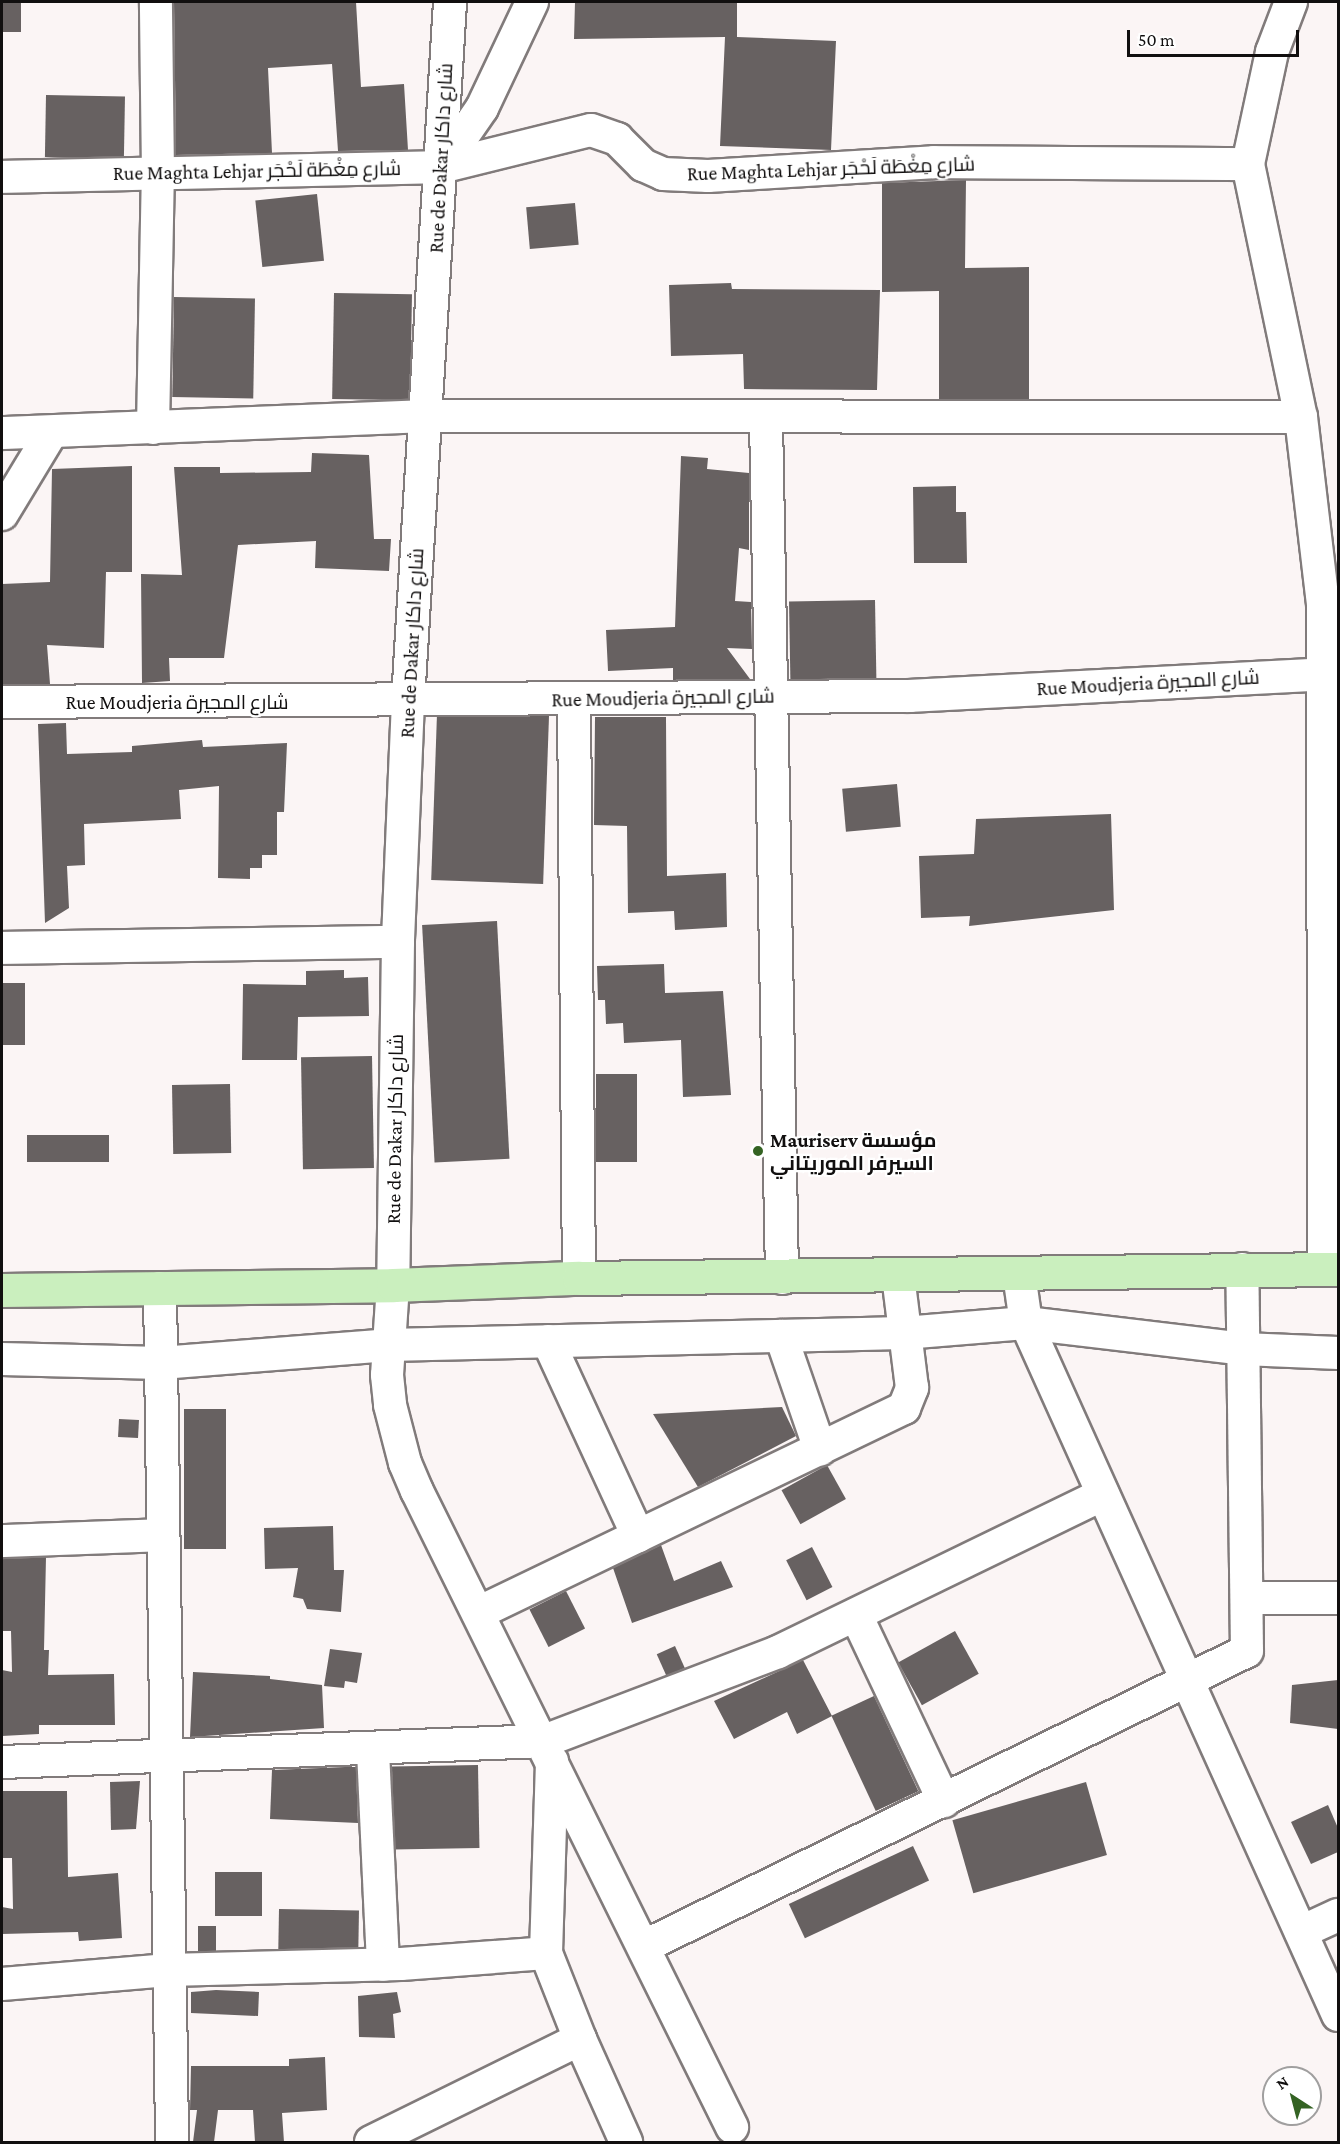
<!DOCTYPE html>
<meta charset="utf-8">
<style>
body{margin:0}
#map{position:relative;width:1340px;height:2144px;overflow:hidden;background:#fbf5f5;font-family:"Crimson Pro",Cairo,serif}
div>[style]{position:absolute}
.building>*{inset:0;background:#676161;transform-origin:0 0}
.roads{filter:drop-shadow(2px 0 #817b7b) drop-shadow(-2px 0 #817b7b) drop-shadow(0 2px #817b7b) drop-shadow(0 -2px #817b7b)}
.minor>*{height:32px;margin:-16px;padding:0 16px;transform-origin:16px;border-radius:16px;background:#fff}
.major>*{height:33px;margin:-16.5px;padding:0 16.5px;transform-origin:16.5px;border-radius:16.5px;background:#caefbe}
.dots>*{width:16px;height:16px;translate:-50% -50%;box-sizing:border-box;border:3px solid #fff;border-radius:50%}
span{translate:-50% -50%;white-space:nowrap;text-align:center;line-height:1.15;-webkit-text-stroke:4.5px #fff;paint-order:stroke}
.street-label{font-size:20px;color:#110f0f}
.poi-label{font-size:20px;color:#110f0f;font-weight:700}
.left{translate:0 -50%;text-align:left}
.frame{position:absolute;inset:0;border:3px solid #110f0f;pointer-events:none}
.north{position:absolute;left:1262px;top:2066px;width:60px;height:60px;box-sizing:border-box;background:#fff;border:2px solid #a09f9f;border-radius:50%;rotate:324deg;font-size:16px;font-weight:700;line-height:24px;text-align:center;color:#110f0f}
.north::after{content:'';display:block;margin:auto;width:21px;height:27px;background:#346323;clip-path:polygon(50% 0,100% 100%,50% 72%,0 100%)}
.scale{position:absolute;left:1127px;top:30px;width:172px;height:27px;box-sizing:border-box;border:3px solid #110f0f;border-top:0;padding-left:8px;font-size:18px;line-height:21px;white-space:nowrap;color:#110f0f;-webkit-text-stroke:4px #fff;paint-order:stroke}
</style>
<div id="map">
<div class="building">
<div style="left:2px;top:2px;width:19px;height:30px"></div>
<div style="clip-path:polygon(174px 2px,356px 2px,361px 87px,404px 84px,408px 150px,338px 151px,332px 64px,268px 68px,272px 153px,176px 155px)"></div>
<div style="clip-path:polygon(575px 2px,737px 2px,737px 37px,836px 41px,831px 150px,720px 146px,725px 37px,574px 39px)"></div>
<div style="left:46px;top:95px;width:79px;height:62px;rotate:1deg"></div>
<div style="clip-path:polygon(966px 180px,965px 268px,1029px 267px,1029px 399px,939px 399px,939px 291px,882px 292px,882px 183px)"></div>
<div style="left:317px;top:194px;width:67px;height:62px;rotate:84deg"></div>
<div style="left:575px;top:203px;width:42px;height:49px;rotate:85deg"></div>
<div style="clip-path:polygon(731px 283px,732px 289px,880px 290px,877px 390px,744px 389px,743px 354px,671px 356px,669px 285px)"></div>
<div style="left:334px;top:293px;width:78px;height:106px;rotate:1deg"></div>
<div style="left:174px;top:297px;width:81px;height:100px;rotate:1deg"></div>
<div style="clip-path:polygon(312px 453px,369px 455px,374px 539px,391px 539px,389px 571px,315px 568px,316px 541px,238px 545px,224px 658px,169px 658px,170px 681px,142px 683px,141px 574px,182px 575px,174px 467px,220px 467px,220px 473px,311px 472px)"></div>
<div style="clip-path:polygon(681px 456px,708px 458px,707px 469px,749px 473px,749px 550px,739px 548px,735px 601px,751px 602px,752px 649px,727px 648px,750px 679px,673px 680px,673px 668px,608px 671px,606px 630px,675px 627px)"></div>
<div style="clip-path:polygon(132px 466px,132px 572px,106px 572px,104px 648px,47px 645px,50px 684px,2px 684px,2px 584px,50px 582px,52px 469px)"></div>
<div style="clip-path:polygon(956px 486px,956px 512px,966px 512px,967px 563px,914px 563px,913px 487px)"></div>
<div style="left:875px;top:600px;width:78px;height:86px;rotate:89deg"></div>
<div style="left:549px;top:716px;width:168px;height:112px;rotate:92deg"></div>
<div style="clip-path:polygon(595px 717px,666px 717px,667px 876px,726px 873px,727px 927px,675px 930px,674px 911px,628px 913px,627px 826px,594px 825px)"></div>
<div style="clip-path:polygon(66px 723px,67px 754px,132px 752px,132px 746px,202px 740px,203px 747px,287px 743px,284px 812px,277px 812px,277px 855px,262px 855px,262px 868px,250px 868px,250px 879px,218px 878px,219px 786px,179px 790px,181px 819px,84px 824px,85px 865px,67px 866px,69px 908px,45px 923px,38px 724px)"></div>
<div style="left:897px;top:784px;width:43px;height:55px;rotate:85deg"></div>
<div style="clip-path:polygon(1111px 814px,1114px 910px,969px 926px,970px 916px,921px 918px,919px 856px,974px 854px,976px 819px)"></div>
<div style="left:497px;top:921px;width:238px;height:75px;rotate:87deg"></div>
<div style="clip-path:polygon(664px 964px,665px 993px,723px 991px,731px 1095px,683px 1097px,681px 1040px,624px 1043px,623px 1023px,606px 1024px,605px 1000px,598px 1000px,597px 966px)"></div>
<div style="clip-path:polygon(344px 970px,344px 978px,368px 977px,369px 1016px,298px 1017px,297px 1060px,242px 1060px,243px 984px,306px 985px,306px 971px)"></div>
<div style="left:25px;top:983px;width:62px;height:23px;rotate:90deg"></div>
<div style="left:372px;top:1056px;width:112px;height:71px;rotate:89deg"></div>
<div style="left:596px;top:1074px;width:41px;height:88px"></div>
<div style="left:230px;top:1084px;width:69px;height:58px;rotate:89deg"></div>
<div style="left:27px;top:1135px;width:82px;height:27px"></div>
<div style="clip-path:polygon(782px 1407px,796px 1436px,698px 1487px,653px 1414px)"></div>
<div style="left:226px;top:1409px;width:140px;height:42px;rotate:90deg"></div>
<div style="left:119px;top:1419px;width:20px;height:18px;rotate:3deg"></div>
<div style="left:827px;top:1465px;width:39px;height:52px;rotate:61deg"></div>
<div style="clip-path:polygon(333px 1526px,334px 1570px,344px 1570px,341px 1612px,307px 1609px,303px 1599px,293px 1597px,298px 1568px,265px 1569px,264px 1528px)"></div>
<div style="clip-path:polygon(661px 1545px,674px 1581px,721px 1561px,733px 1587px,632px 1623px,613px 1568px)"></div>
<div style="left:812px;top:1547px;width:45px;height:29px;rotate:63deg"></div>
<div style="clip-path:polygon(46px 1557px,44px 1650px,49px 1650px,48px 1675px,114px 1674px,115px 1725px,39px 1725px,39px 1734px,2px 1736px,2px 1670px,12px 1672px,11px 1631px,2px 1631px,2px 1559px)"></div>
<div style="left:566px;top:1591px;width:42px;height:41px;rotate:63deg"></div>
<div style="left:955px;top:1631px;width:49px;height:65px;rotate:61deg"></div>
<div style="left:675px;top:1646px;width:24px;height:20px;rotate:66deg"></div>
<div style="clip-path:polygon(330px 1649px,362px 1653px,357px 1683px,345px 1681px,344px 1688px,324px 1686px)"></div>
<div style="clip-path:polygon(803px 1660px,832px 1716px,797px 1734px,787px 1712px,734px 1739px,714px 1701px)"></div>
<div style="clip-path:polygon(193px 1672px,270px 1676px,270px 1679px,322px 1685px,324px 1728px,190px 1737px)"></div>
<div style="clip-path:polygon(1338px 1680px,1338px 1729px,1290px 1723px,1292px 1685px)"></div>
<div style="left:874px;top:1696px;width:105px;height:47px;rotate:65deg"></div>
<div style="left:478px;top:1765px;width:83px;height:86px;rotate:89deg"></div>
<div style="clip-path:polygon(345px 1767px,356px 1767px,358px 1823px,270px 1819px,272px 1770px)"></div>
<div style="clip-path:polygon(140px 1781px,136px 1829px,111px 1830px,110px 1782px)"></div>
<div style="left:1086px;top:1782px;width:76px;height:139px;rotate:74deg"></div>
<div style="clip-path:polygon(2px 1791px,67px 1791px,68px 1877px,118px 1873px,122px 1938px,79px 1941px,78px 1932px,2px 1934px,2px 1907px,13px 1909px,12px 1858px,2px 1858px)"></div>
<div style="clip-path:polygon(1328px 1805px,1338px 1828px,1338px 1852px,1311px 1864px,1291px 1822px)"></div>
<div style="left:913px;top:1846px;width:38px;height:137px;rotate:65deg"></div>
<div style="left:262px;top:1872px;width:44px;height:47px;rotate:90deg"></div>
<div style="left:279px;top:1909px;width:80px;height:40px;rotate:1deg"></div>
<div style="left:198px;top:1926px;width:18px;height:25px"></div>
<div style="clip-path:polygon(216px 1990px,259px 1992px,258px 2016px,191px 2013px,191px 1992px)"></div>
<div style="clip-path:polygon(397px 1992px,401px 2012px,393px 2014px,395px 2038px,359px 2037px,358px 1996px)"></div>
<div style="clip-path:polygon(325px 2057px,327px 2110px,282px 2113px,284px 2142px,255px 2142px,253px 2110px,218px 2110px,214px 2142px,193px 2142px,197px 2110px,190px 2110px,191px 2066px,289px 2066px,289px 2059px)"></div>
</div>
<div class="roads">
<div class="minor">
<div style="left:450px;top:2px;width:700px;rotate:93.44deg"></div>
<div style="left:408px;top:701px;width:241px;rotate:92.4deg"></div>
<div style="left:398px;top:942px;width:343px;rotate:90.8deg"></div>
<div style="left:393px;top:1285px;width:90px;rotate:93.8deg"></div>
<div style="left:387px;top:1375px;width:30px;rotate:84deg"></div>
<div style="left:390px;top:1405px;width:60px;rotate:75.5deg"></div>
<div style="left:405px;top:1463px;width:30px;rotate:67deg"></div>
<div style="left:417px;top:1491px;width:710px;rotate:63.65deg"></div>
<div style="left:1291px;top:2px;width:53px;rotate:110.8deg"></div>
<div style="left:1272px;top:52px;width:115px;rotate:102.1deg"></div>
<div style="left:1248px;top:164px;width:258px;rotate:78.2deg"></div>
<div style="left:1301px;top:417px;width:187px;rotate:83.3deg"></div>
<div style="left:1323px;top:603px;width:666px;rotate:89.91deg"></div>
<div style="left:442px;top:166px;width:70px;rotate:-55.4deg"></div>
<div style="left:482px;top:108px;width:117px;rotate:-64.7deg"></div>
<div style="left:2px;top:177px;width:439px;rotate:-1.3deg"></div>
<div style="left:441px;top:167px;width:154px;rotate:-13.9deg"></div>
<div style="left:591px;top:130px;width:28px;rotate:19deg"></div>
<div style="left:617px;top:139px;width:37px;rotate:45deg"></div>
<div style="left:643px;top:165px;width:22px;rotate:24deg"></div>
<div style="left:663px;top:174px;width:45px;rotate:2.5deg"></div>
<div style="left:708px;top:176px;width:226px;rotate:-3.5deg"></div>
<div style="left:934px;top:162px;width:314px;rotate:0.4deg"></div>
<div style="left:766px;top:419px;width:859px;rotate:88.93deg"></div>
<div style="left:153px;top:428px;width:254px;rotate:-88.9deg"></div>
<div style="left:158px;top:174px;width:172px;rotate:-90.7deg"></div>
<div style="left:2px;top:433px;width:422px;rotate:-2.3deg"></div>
<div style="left:424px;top:416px;width:877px;rotate:0.07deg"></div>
<div style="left:2px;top:514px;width:95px;rotate:-58.8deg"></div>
<div style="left:574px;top:699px;width:579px;rotate:89.51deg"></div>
<div style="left:2px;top:702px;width:908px;rotate:-0.38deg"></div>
<div style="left:910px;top:696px;width:414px;rotate:-3deg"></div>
<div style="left:2px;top:948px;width:396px;rotate:-0.9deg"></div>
<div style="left:1019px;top:1274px;width:49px;rotate:81.9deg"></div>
<div style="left:1026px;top:1323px;width:759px;rotate:65.73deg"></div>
<div style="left:160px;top:1288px;width:854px;rotate:89.19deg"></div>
<div style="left:781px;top:1336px;width:120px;rotate:71deg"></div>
<div style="left:548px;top:1341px;width:215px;rotate:65.2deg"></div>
<div style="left:2px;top:1359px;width:159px;rotate:1.4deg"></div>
<div style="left:161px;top:1363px;width:228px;rotate:-4.5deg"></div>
<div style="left:388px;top:1345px;width:516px;rotate:-1.33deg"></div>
<div style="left:904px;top:1333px;width:122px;rotate:-4.7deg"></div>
<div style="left:1026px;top:1323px;width:219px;rotate:6.8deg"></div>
<div style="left:1243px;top:1349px;width:95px;rotate:2.4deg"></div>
<div style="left:2px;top:1541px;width:161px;rotate:-2.1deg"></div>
<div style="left:1249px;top:1598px;width:89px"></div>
<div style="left:478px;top:1613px;width:473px;rotate:-25.7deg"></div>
<div style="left:904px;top:1408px;width:22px;rotate:-68deg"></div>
<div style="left:912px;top:1388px;width:113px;rotate:-97.1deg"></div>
<div style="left:856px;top:1615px;width:206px;rotate:64.7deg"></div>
<div style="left:373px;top:1751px;width:214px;rotate:87.3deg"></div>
<div style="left:2px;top:1762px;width:542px;rotate:-2.22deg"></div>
<div style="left:544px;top:1741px;width:250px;rotate:-20.8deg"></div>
<div style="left:778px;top:1652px;width:361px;rotate:-25.9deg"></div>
<div style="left:1301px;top:1932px;width:41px;rotate:-24.7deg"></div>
<div style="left:645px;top:1946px;width:670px;rotate:-26.11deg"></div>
<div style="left:1247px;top:1651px;width:382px;rotate:-90.7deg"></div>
<div style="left:2px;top:1984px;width:167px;rotate:-4.8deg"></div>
<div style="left:168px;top:1970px;width:233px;rotate:-1.5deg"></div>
<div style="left:401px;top:1964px;width:145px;rotate:-4.3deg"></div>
<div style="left:580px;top:2039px;width:113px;rotate:65.9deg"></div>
<div style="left:371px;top:2142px;width:233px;rotate:-26.2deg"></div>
<div style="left:580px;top:2039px;width:92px;rotate:-111.6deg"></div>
<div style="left:546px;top:1953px;width:192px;rotate:-88.2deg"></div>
</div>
<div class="major">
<div style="left:2px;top:1290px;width:391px;rotate:-0.7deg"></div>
<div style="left:393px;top:1285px;width:186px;rotate:-2.2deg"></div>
<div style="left:579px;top:1278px;width:759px;rotate:-0.68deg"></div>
</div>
</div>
<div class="dots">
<div style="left:758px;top:1151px;background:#346323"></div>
</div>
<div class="street-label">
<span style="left:441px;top:158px;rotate:-87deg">Rue de Dakar شارع داكار</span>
<span style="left:831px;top:169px;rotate:-2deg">Rue Maghta Lehjar شارع مِغْطَة لَحْجَر</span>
<span style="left:257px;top:171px;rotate:-1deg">Rue Maghta Lehjar شارع مِغْطَة لَحْجَر</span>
<span style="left:412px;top:643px;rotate:-87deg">Rue de Dakar شارع داكار</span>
<span style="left:1148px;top:683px;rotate:-3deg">Rue Moudjeria شارع المجيرة</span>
<span style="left:663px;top:698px;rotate:-1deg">Rue Moudjeria شارع المجيرة</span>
<span style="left:177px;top:702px">Rue Moudjeria شارع المجيرة</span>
<span style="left:395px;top:1129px;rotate:-89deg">Rue de Dakar شارع داكار</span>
</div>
<div class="poi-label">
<span class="left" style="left:770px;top:1152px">Mauriserv مؤسسة<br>السيرفر الموريتاني</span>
</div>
<div class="frame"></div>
<div class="north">N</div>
<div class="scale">50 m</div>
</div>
